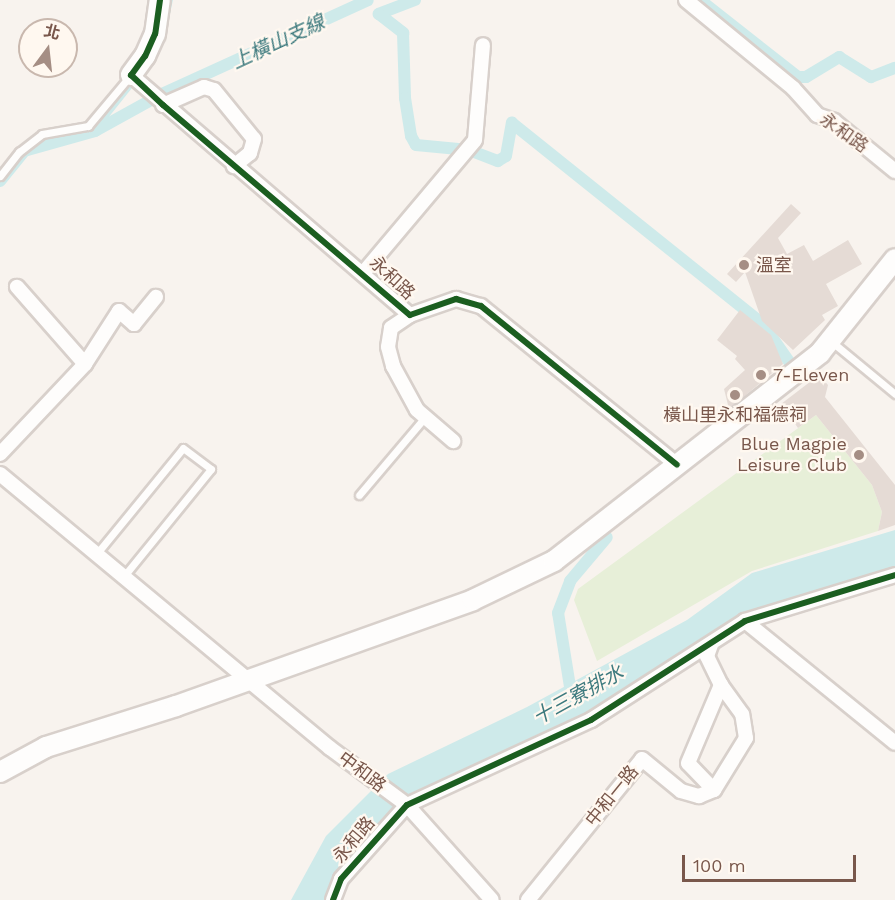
<!DOCTYPE html>
<meta charset="utf-8">
<style>
body{margin:0}
#map{position:relative;width:895px;height:900px;overflow:hidden;background:#f8f3ee;font-family:"Work Sans","Noto Sans TC",sans-serif}
div>[style]{position:absolute}
.green>*{inset:0;background:#e7efd8}
.water>*{inset:0;background:#ceeaea}
.stream>*{height:4px;margin:-2px;padding:0 2px;transform-origin:2px;border-radius:2px;background:#ceeaea}
.canal>*{height:12px;margin:-6px;padding:0 6px;transform-origin:6px;border-radius:6px;background:#ceeaea}
.building>*{inset:0;background:#e5dbd5}
.roads{filter:drop-shadow(2px 0 #d8d0cb) drop-shadow(-2px 0 #d8d0cb) drop-shadow(0 2px #d8d0cb) drop-shadow(0 -2px #d8d0cb)}
.lane>*{height:7px;margin:-3.5px;padding:0 3.5px;transform-origin:3.5px;border-radius:3.5px;background:#fefdfc}
.street>*{height:14px;margin:-7px;padding:0 7px;transform-origin:7px;border-radius:7px;background:#fefdfc}
.secondary>*{height:20px;margin:-10px;padding:0 10px;transform-origin:10px;border-radius:10px;background:#fefdfc}
.cycleway>*{height:6px;margin:-3px;padding:0 3px;transform-origin:3px;border-radius:3px;background:#1b5e20}
.dots>*{width:16px;height:16px;translate:-50% -50%;box-sizing:border-box;border:3px solid #fff8f0;border-radius:50%}
span{translate:-50% -50%;white-space:nowrap;text-align:center;line-height:1.15;-webkit-text-stroke:4.5px #fff8f0;paint-order:stroke}
.street-label{font-size:18px;color:#79574b}
.poi-label{font-size:18px;color:#79574b}
.left{translate:0 -50%;text-align:left}
.right{translate:-100% -50%;text-align:right}
.water-label{font-size:20px;color:#3d7a7e;font-style:italic}
.north{position:absolute;left:18px;top:18px;width:60px;height:60px;box-sizing:border-box;background:#fff8f0;border:2px solid #c9b8ae;border-radius:50%;rotate:15deg;font-size:16px;font-weight:700;line-height:24px;text-align:center;color:#79574b}
.north::after{content:'';display:block;margin:auto;width:21px;height:27px;background:#a58e84;clip-path:polygon(50% 0,100% 100%,50% 72%,0 100%)}
.scale{position:absolute;left:682px;top:855px;width:174px;height:27px;box-sizing:border-box;border:3px solid #79574b;border-top:0;padding-left:8px;font-size:18px;line-height:21px;white-space:nowrap;color:#79574b;-webkit-text-stroke:4px #fff8f0;paint-order:stroke}
</style>
<div id="map">
<div class="green">
<div style="clip-path:polygon(816px 415px,872px 485px,882px 512px,878px 531px,752px 571px,597px 661px,574px 600px,578px 589px)"></div>
</div>
<div class="water">
<div style="clip-path:polygon(895px 530px,895px 570px,743px 617px,590px 717px,411px 797px,329px 900px,291px 900px,326px 836px,388px 774px,527px 707px,687px 620px,752px 573px)"></div>
</div>
<div class="stream">
<div style="left:166px;top:23px;width:24px;rotate:-78deg"></div>
<div style="left:157px;top:51px;width:17px;rotate:-65deg"></div>
<div style="left:95px;top:131px;width:64px;rotate:-51.3deg"></div>
</div>
<div class="canal">
<div style="left:415px;top:0;width:39px;rotate:159deg"></div>
<div style="left:379px;top:14px;width:31px;rotate:38deg"></div>
<div style="left:403px;top:33px;width:65px;rotate:88.2deg"></div>
<div style="left:405px;top:98px;width:38px;rotate:81deg"></div>
<div style="left:411px;top:136px;width:10px;rotate:61deg"></div>
<div style="left:416px;top:145px;width:53px;rotate:5.4deg"></div>
<div style="left:469px;top:150px;width:31px;rotate:21deg"></div>
<div style="left:498px;top:161px;width:9px;rotate:-32deg"></div>
<div style="left:506px;top:156px;width:34px;rotate:-80deg"></div>
<div style="left:512px;top:123px;width:320px;rotate:38.7deg"></div>
<div style="left:762px;top:323px;width:49px;rotate:55deg"></div>
<div style="left:700px;top:0;width:125px;rotate:38.2deg"></div>
<div style="left:798px;top:77px;width:8px"></div>
<div style="left:806px;top:77px;width:39px;rotate:-31deg"></div>
<div style="left:839px;top:57px;width:38px;rotate:32deg"></div>
<div style="left:871px;top:77px;width:26px;rotate:-21deg"></div>
<div style="left:0;top:181px;width:38px;rotate:-51deg"></div>
<div style="left:24px;top:151px;width:74px;rotate:-15.7deg"></div>
<div style="left:95px;top:131px;width:77px;rotate:-28.9deg"></div>
<div style="left:162px;top:94px;width:226px;rotate:-24.5deg"></div>
<div style="left:572px;top:699px;width:87px;rotate:-99.2deg"></div>
<div style="left:558px;top:613px;width:34px;rotate:-69deg"></div>
<div style="left:570px;top:581px;width:57px;rotate:-49.9deg"></div>
</div>
<div class="building">
<div style="clip-path:polygon(791px 204px,801px 213px,778px 238px,787px 254px,804px 245px,813px 261px,848px 240px,862px 264px,826px 284px,838px 306px,822px 315px,825px 320px,793px 350px,762px 321px,745px 272px,736px 282px,727px 274px)"></div>
<div style="clip-path:polygon(740px 310px,771px 335px,783px 364px,729px 409px,724px 389px,745px 370px,735px 359px,737px 356px,717px 340px)"></div>
<div style="clip-path:polygon(819px 375px,828px 385px,825px 397px,895px 485px,895px 525px,878px 531px,882px 512px,872px 485px,816px 415px,798px 428px,781px 404px)"></div>
</div>
<div class="roads">
<div class="lane">
<div style="left:0;top:176px;width:31px;rotate:-52deg"></div>
<div style="left:19px;top:152px;width:29px;rotate:-38deg"></div>
<div style="left:42px;top:134px;width:47px;rotate:-9.9deg"></div>
<div style="left:88px;top:126px;width:64px;rotate:-50.1deg"></div>
<div style="left:832px;top:342px;width:82px;rotate:39.5deg"></div>
<div style="left:359px;top:495px;width:104px;rotate:-49.7deg"></div>
<div style="left:98px;top:552px;width:134px;rotate:-50.7deg"></div>
<div style="left:183px;top:448px;width:35px;rotate:37deg"></div>
<div style="left:211px;top:469px;width:136px;rotate:129.1deg"></div>
</div>
<div class="street">
<div style="left:686px;top:0;width:139px;rotate:39.4deg"></div>
<div style="left:793px;top:88px;width:36px;rotate:48deg"></div>
<div style="left:817px;top:115px;width:18px;rotate:19deg"></div>
<div style="left:834px;top:121px;width:79px;rotate:39.3deg"></div>
<div style="left:131px;top:75px;width:368px;rotate:40.7deg"></div>
<div style="left:410px;top:315px;width:49px;rotate:-19.2deg"></div>
<div style="left:456px;top:299px;width:26px;rotate:16deg"></div>
<div style="left:481px;top:306px;width:252px;rotate:39deg"></div>
<div style="left:163px;top:105px;width:45px;rotate:-23.7deg"></div>
<div style="left:204px;top:87px;width:10px;rotate:17deg"></div>
<div style="left:214px;top:90px;width:63px;rotate:50.8deg"></div>
<div style="left:254px;top:139px;width:15px;rotate:106deg"></div>
<div style="left:250px;top:153px;width:21px;rotate:141deg"></div>
<div style="left:364px;top:272px;width:172px;rotate:-49.9deg"></div>
<div style="left:475px;top:140px;width:95px;rotate:-85.2deg"></div>
<div style="left:410px;top:315px;width:23px;rotate:146deg"></div>
<div style="left:391px;top:328px;width:19px;rotate:99deg"></div>
<div style="left:388px;top:347px;width:20px;rotate:75deg"></div>
<div style="left:393px;top:366px;width:50px;rotate:61.4deg"></div>
<div style="left:417px;top:410px;width:48px;rotate:40.7deg"></div>
<div style="left:85px;top:364px;width:63px;rotate:-57.3deg"></div>
<div style="left:119px;top:311px;width:20px;rotate:41deg"></div>
<div style="left:134px;top:324px;width:35px;rotate:-51deg"></div>
<div style="left:0;top:454px;width:124px;rotate:-46.6deg"></div>
<div style="left:85px;top:364px;width:103px;rotate:-131.4deg"></div>
<div style="left:0;top:474px;width:429px;rotate:39.7deg"></div>
<div style="left:330px;top:748px;width:96px;rotate:36.5deg"></div>
<div style="left:407px;top:805px;width:127px;rotate:48.2deg"></div>
<div style="left:745px;top:621px;width:193px;rotate:39.1deg"></div>
<div style="left:714px;top:790px;width:61px;rotate:-58.4deg"></div>
<div style="left:746px;top:738px;width:24px;rotate:-99deg"></div>
<div style="left:742px;top:714px;width:36px;rotate:-126deg"></div>
<div style="left:333px;top:900px;width:22px;rotate:-69deg"></div>
<div style="left:341px;top:879px;width:99px;rotate:-48.3deg"></div>
<div style="left:407px;top:805px;width:203px;rotate:-24.8deg"></div>
<div style="left:591px;top:720px;width:183px;rotate:-32.7deg"></div>
<div style="left:745px;top:621px;width:157px;rotate:-17deg"></div>
<div style="left:528px;top:900px;width:181px;rotate:-51deg"></div>
<div style="left:642px;top:759px;width:50px;rotate:39.4deg"></div>
<div style="left:681px;top:791px;width:19px;rotate:16deg"></div>
<div style="left:699px;top:796px;width:16px;rotate:-22deg"></div>
<div style="left:714px;top:790px;width:37px;rotate:-134deg"></div>
<div style="left:688px;top:763px;width:85px;rotate:-67.1deg"></div>
<div style="left:721px;top:685px;width:32px;rotate:-116deg"></div>
<div style="left:707px;top:656px;width:12px;rotate:-70deg"></div>
</div>
<div class="secondary">
<div style="left:131px;top:75px;width:24px;rotate:-54deg"></div>
<div style="left:145px;top:56px;width:24px;rotate:-66deg"></div>
<div style="left:155px;top:34px;width:34px;rotate:-82deg"></div>
<div style="left:0;top:772px;width:52px;rotate:-28.5deg"></div>
<div style="left:46px;top:747px;width:136px;rotate:-17.5deg"></div>
<div style="left:176px;top:706px;width:315px;rotate:-19.6deg"></div>
<div style="left:473px;top:600px;width:90px;rotate:-25.7deg"></div>
<div style="left:554px;top:561px;width:338px;rotate:-38deg"></div>
<div style="left:820px;top:353px;width:120px;rotate:-51.4deg"></div>
</div>
</div>
<div class="cycleway">
<div style="left:160px;top:0;width:34px;rotate:98deg"></div>
<div style="left:155px;top:34px;width:24px;rotate:114deg"></div>
<div style="left:145px;top:56px;width:24px;rotate:126deg"></div>
<div style="left:131px;top:75px;width:44px;rotate:43.2deg"></div>
<div style="left:163px;top:105px;width:324px;rotate:40.4deg"></div>
<div style="left:410px;top:315px;width:49px;rotate:-19.2deg"></div>
<div style="left:456px;top:299px;width:26px;rotate:16deg"></div>
<div style="left:481px;top:306px;width:252px;rotate:39deg"></div>
<div style="left:333px;top:900px;width:22px;rotate:-69deg"></div>
<div style="left:341px;top:879px;width:99px;rotate:-48.3deg"></div>
<div style="left:407px;top:805px;width:203px;rotate:-24.8deg"></div>
<div style="left:591px;top:720px;width:183px;rotate:-32.7deg"></div>
<div style="left:745px;top:621px;width:157px;rotate:-17deg"></div>
</div>
<div class="dots">
<div style="left:744px;top:265px;background:#a58e84"></div>
<div style="left:761px;top:375px;background:#a58e84"></div>
<div style="left:735px;top:395px;background:#a58e84"></div>
<div style="left:859px;top:455px;background:#a58e84"></div>
</div>
<div class="street-label">
<span style="left:844px;top:133px;rotate:35deg">永和路</span>
<span style="left:392px;top:278px;rotate:43deg">永和路</span>
<span style="left:362px;top:772px;rotate:37deg">中和路</span>
<span style="left:612px;top:796px;rotate:-51deg">中和一路</span>
<span style="left:354px;top:840px;rotate:-50deg">永和路</span>
</div>
<div class="poi-label">
<span class="left" style="left:756px;top:265px">溫室</span>
<span class="left" style="left:773px;top:375px">7-Eleven</span>
<span style="left:735px;top:415px">橫山里永和福德祠</span>
<span class="right" style="left:847px;top:455px">Blue Magpie<br>Leisure Club</span>
</div>
<div class="water-label">
<span style="left:278px;top:42px;rotate:-25deg">上橫山支線</span>
<span style="left:578px;top:695px;rotate:-29deg">十三寮排水</span>
</div>
<div class="north">北</div>
<div class="scale">100 m</div>
</div>
